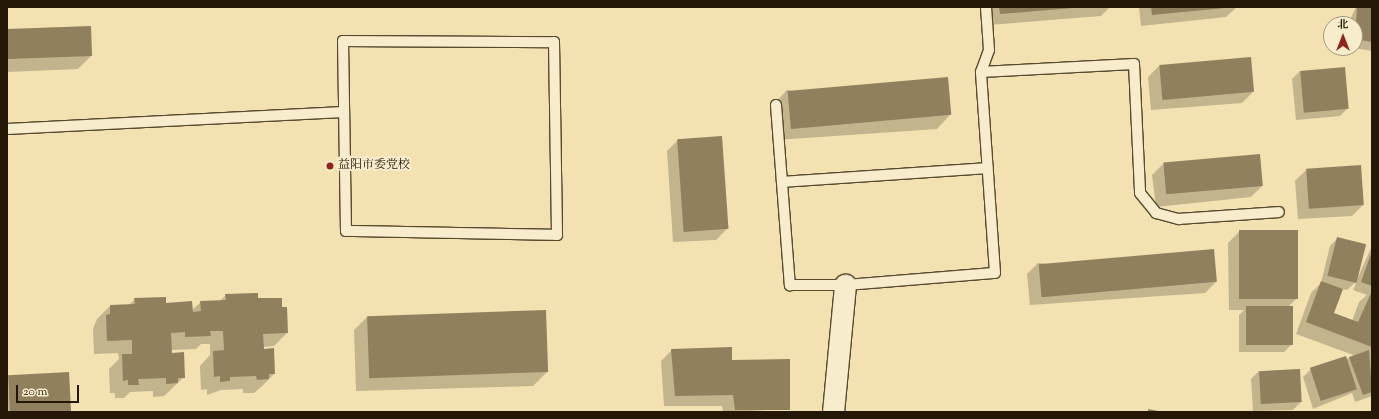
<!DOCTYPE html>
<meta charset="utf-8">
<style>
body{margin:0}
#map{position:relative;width:1379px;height:419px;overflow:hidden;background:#f3e1b1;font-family:"Sorts Mill Goudy","Noto Serif SC",serif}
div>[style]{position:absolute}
.shadow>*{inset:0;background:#0003}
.building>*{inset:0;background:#90805e;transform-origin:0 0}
.roads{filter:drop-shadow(1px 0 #584a30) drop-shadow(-1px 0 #584a30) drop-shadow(0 1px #584a30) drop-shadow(0 -1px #584a30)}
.lane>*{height:10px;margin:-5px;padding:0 5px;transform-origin:5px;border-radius:5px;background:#f7eccc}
.street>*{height:21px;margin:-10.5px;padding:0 10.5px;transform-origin:10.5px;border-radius:10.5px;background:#f7eccc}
.dots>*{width:11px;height:11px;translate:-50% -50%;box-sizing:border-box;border:2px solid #f7eccc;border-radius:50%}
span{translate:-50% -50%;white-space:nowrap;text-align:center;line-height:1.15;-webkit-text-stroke:4px #f7eccc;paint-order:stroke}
.poi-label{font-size:12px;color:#251705}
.left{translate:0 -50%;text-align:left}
.frame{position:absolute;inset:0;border:8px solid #251705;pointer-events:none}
.north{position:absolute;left:1323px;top:16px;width:40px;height:40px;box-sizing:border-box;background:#f7eccc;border:1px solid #a3977c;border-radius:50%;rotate:0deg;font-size:11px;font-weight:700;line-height:16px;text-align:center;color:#251705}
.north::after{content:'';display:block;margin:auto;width:14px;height:18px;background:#8f2418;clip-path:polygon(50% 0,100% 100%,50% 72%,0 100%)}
.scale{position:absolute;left:16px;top:385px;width:63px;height:18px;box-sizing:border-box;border:2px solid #251705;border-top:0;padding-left:5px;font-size:12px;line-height:14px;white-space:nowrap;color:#251705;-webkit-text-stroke:3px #f7eccc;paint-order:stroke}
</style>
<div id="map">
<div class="shadow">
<div style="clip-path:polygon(988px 7px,1110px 7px,1101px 16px,989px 25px)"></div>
<div style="clip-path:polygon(1139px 7px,1237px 7px,1226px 17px,1141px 26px)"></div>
<div style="clip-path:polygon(1356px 7px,1372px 7px,1372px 51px,1354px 48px,1355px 24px,1348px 24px)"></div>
<div style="clip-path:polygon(7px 31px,91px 56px,78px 69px,7px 72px)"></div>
<div style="clip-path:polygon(1159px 66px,1253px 92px,1242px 103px,1151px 110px,1148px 77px)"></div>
<div style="clip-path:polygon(1300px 71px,1348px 108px,1340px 116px,1296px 120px,1292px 79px)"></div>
<div style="clip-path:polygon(787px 90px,950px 115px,937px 129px,776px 140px,774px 104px)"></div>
<div style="clip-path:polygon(678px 140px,727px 229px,716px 240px,673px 242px,667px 151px)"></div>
<div style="clip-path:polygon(1163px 164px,1262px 186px,1251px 197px,1156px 207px,1152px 175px)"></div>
<div style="clip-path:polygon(1306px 170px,1363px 205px,1352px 216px,1298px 219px,1295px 181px)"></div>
<div style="clip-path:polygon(1239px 232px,1297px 298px,1288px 307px,1292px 344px,1284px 352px,1239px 352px,1239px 315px,1244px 310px,1229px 310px,1228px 243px)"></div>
<div style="clip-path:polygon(evenodd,1338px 238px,1358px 277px,1372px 246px,1372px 396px,1355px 402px,1352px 393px,1313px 409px,1303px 377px,1310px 370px,1356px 356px,1296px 334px,1311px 293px,1321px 283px,1330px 246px,1338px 238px,1357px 281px,1353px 290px,1367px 295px,1359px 302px,1352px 321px,1332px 314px,1342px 289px,1347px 290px,1357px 281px)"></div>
<div style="clip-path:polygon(1038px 263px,1216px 282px,1205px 293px,1030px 305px,1027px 274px)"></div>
<div style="clip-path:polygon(226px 295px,257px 299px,281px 309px,287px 333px,274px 346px,263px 347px,274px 374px,261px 387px,254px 393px,243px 393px,243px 389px,221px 390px,207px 395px,207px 389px,201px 390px,200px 366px,210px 355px,210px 344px,201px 344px,196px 349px,171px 350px,184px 377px,164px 396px,153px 397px,153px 391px,130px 392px,124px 398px,115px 398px,115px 393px,110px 393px,109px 369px,119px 359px,118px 353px,94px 354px,93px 329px,97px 319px,110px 306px,129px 305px,135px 299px,192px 310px,201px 302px,220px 301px)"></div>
<div style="clip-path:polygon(545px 311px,547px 372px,533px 386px,356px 391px,354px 330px,367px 317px)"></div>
<div style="clip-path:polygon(672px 350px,731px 361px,789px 409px,723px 412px,722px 406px,664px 406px,661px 361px)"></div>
<div style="clip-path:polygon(1259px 371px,1301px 402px,1293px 410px,1253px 411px,1251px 379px)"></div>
<div style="clip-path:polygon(9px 376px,70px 412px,7px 412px)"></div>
</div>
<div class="building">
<div style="clip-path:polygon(999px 7px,1073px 7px,1073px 8px,1000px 14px)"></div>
<div style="clip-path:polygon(1151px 7px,1225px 7px,1225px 8px,1152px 15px)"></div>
<div style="clip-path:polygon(1357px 7px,1372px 7px,1372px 42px,1355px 39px)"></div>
<div style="left:91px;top:26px;width:30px;height:84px;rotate:88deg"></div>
<div style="left:1251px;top:57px;width:35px;height:92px;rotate:85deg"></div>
<div style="left:1345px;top:67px;width:42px;height:45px;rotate:85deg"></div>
<div style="left:948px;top:77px;width:38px;height:161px;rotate:85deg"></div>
<div style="left:722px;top:136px;width:93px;height:45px;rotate:86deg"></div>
<div style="left:1260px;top:154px;width:32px;height:97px;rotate:85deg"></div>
<div style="left:1361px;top:165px;width:40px;height:55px;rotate:86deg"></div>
<div style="left:1239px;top:230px;width:59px;height:69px"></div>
<div style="left:1337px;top:237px;width:30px;height:40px;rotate:14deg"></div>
<div style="left:1214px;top:249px;width:33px;height:176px;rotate:85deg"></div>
<div style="clip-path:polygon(1372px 251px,1372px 286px,1361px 282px)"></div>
<div style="clip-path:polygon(1321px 281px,1343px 289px,1334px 313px,1358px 322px,1372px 291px,1372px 347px,1306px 322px)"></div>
<div style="clip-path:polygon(258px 293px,258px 298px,282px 298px,282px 307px,287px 307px,288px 333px,263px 334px,264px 349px,274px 348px,275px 374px,269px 374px,269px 379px,257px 380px,256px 376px,230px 377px,230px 381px,220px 382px,220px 376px,214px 377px,213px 351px,224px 350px,223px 331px,210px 331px,211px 336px,185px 337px,185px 332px,171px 333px,172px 353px,184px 352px,185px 378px,178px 378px,178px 383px,166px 384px,166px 378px,138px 379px,139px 385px,128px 385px,128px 380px,123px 381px,122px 354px,132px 354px,132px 340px,107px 341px,106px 315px,110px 314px,110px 305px,135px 304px,134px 298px,166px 297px,166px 303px,192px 301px,193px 312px,201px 311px,200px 301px,226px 300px,225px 294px)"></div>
<div style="left:1246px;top:306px;width:47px;height:39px"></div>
<div style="left:546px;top:310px;width:62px;height:179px;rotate:88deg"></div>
<div style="clip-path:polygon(732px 347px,732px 360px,790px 359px,790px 410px,735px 410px,733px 395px,675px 396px,671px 349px)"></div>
<div style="clip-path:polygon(1369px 350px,1372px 392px,1363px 395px,1349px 357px)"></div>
<div style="left:1346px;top:356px;width:35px;height:38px;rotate:72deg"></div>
<div style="left:1300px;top:369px;width:33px;height:41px;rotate:87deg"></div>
<div style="left:69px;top:372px;width:40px;height:61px;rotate:87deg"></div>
<div style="clip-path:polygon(1148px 409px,1158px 411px,1158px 412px,1148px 412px)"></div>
</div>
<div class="roads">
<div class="lane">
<div style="left:343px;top:41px;width:211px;rotate:0.3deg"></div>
<div style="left:554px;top:42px;width:193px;rotate:89.1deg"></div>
<div style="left:557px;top:235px;width:211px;rotate:-178.9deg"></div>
<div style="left:346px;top:231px;width:190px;rotate:-90.9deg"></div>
<div style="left:981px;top:72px;width:153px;rotate:-3deg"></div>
<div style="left:1134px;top:64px;width:129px;rotate:87.3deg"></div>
<div style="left:1140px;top:193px;width:26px;rotate:51deg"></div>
<div style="left:1156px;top:213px;width:24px;rotate:15deg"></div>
<div style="left:1179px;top:219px;width:100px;rotate:-4deg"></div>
<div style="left:776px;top:105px;width:181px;rotate:85.6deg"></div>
<div style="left:790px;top:285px;width:55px"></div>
<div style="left:845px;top:285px;width:150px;rotate:-4.6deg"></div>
<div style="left:995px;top:273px;width:201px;rotate:-94deg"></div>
<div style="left:981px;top:72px;width:23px;rotate:-70deg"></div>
<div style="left:989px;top:50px;width:43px;rotate:-94deg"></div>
<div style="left:7px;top:129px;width:337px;rotate:-2.9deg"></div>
<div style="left:782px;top:182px;width:206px;rotate:-3.9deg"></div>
</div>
<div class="street">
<div style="left:833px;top:412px;width:128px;rotate:-84.6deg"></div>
</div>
</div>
<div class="dots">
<div style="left:330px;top:166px;background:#8f2418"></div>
</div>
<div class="poi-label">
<span class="left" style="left:338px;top:166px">益阳市委党校</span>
</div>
<div class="frame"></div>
<div class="north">北</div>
<div class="scale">20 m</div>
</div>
